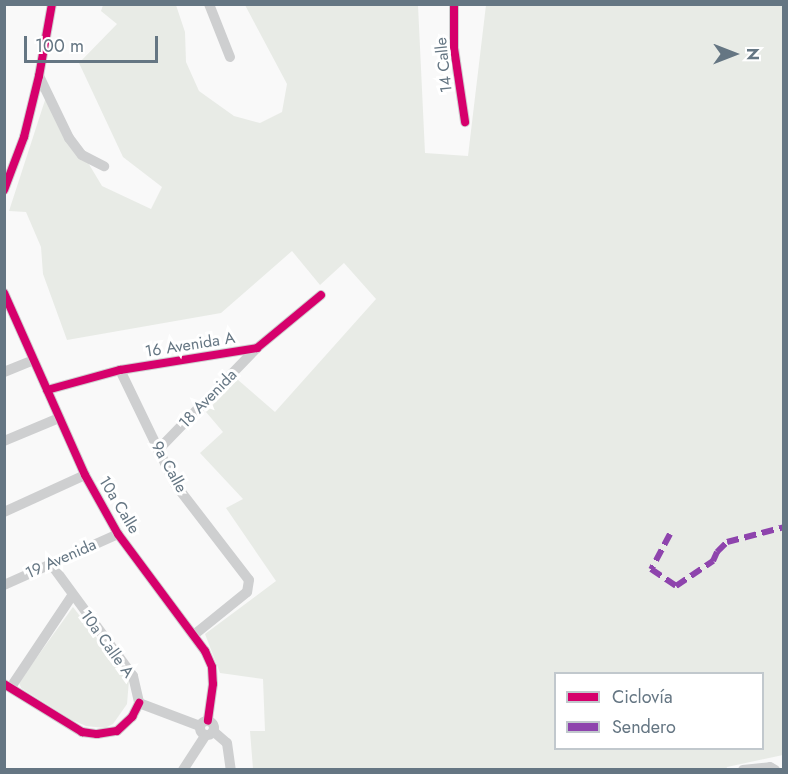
<!DOCTYPE html>
<meta charset="utf-8">
<style>
body{margin:0}
#map{position:relative;width:788px;height:774px;overflow:hidden;background:#f9f9f9;font-family:Jost,sans-serif}
div>[style]{position:absolute}
.green>*{inset:0;background:#e8ebe6}
.minor>*{height:10px;margin:-5px;padding:0 5px;transform-origin:5px;border-radius:5px;background:#cecfd0}
.minor>.ring{margin:-5px;padding:0;box-sizing:content-box;background:none;border:10px solid #cecfd0;border-radius:50%}
.quiet>*{height:6px;margin-top:-3px;transform-origin:0;background:repeating-linear-gradient(90deg,#8e44ad 0 12px,transparent 0 18px)}
.cycleway>*{height:8px;margin:-4px;padding:0 4px;transform-origin:4px;border-radius:4px;background:#d6006c}
span{translate:-50% -50%;white-space:nowrap;text-align:center;line-height:1.15;-webkit-text-stroke:6px #fff;paint-order:stroke}
.street-label{font-size:16px;color:#657683}
.frame{position:absolute;inset:0;border:6px solid #657683;pointer-events:none}
.legend{position:absolute;left:554px;top:672px;width:210px;height:78px;box-sizing:border-box;background:#fff;border:2px solid #c1c8cd;margin:0;padding:8px 10px;list-style:none;font-size:18px;color:#657683}
.legend li{display:flex;align-items:center;gap:12px;height:30px}
.legend b{width:30px;border:2px solid #c1c8cd}
.north{position:absolute;left:704px;top:24px;width:60px;height:60px;-webkit-text-stroke:4px #fff;paint-order:stroke;rotate:90deg;font-size:16px;font-weight:700;line-height:24px;text-align:center;color:#657683}
.north::after{content:'';display:block;margin:auto;width:21px;height:27px;background:#657683;clip-path:polygon(50% 0,100% 100%,50% 72%,0 100%)}
.scale{position:absolute;left:24px;top:36px;width:134px;height:27px;box-sizing:border-box;border:3px solid #657683;border-top:0;padding-left:8px;font-size:18px;line-height:21px;white-space:nowrap;color:#657683;-webkit-text-stroke:4px #fff;paint-order:stroke}
</style>
<div id="map">
<div class="green">
<div style="clip-path:polygon(evenodd,103px 5px,176px 5px,185px 32px,186px 62px,199px 91px,234px 116px,260px 123px,282px 112px,287px 84px,245px 5px,418px 5px,425px 153px,468px 156px,486px 5px,783px 5px,783px 755px,727px 767px,726px 770px,253px 769px,250px 731px,265px 731px,263px 679px,220px 673px,205px 634px,276px 581px,226px 508px,243px 499px,200px 453px,223px 432px,206px 412px,237px 379px,275px 412px,376px 299px,344px 263px,320px 285px,292px 251px,221px 313px,67px 340px,43px 274px,41px 247px,26px 212px,9px 211px,47px 94px,102px 186px,151px 209px,162px 187px,123px 157px,79px 63px,117px 24px,101px 11px,103px 5px,556px 674px,762px 674px,762px 748px,556px 748px,556px 674px)"></div>
<div style="clip-path:polygon(73px 607px,129px 680px,127px 704px,113px 724px,105px 728px,86px 726px,72px 720px,21px 688px,19px 682px)"></div>
</div>
<div class="minor">
<div style="left:209px;top:4px;width:57px;rotate:68.4deg"></div>
<div style="left:454px;top:4px;width:44px;rotate:90deg"></div>
<div style="left:454px;top:48px;width:75px;rotate:81.5deg"></div>
<div style="left:39px;top:76px;width:69px;rotate:64.2deg"></div>
<div style="left:69px;top:138px;width:21px;rotate:53deg"></div>
<div style="left:82px;top:155px;width:25px;rotate:27deg"></div>
<div style="left:4px;top:190px;width:57px;rotate:-69.3deg"></div>
<div style="left:24px;top:137px;width:63px;rotate:-76.2deg"></div>
<div style="left:39px;top:76px;width:73px;rotate:-79.8deg"></div>
<div style="left:4px;top:293px;width:199px;rotate:66deg"></div>
<div style="left:85px;top:475px;width:68px;rotate:60.8deg"></div>
<div style="left:118px;top:534px;width:146px;rotate:53.4deg"></div>
<div style="left:205px;top:651px;width:17px;rotate:66deg"></div>
<div style="left:212px;top:667px;width:17px;rotate:87deg"></div>
<div style="left:213px;top:684px;width:37px;rotate:98deg"></div>
<div style="left:120px;top:370px;width:127px;rotate:64.2deg"></div>
<div style="left:175px;top:484px;width:121px;rotate:52.4deg"></div>
<div style="left:249px;top:580px;width:12px;rotate:99deg"></div>
<div style="left:247px;top:592px;width:67px;rotate:141.1deg"></div>
<div style="left:4px;top:372px;width:31px;rotate:-22deg"></div>
<div style="left:47px;top:390px;width:76px;rotate:-15.3deg"></div>
<div style="left:120px;top:370px;width:139px;rotate:-9.1deg"></div>
<div style="left:257px;top:348px;width:83px;rotate:-39.6deg"></div>
<div style="left:4px;top:441px;width:60px;rotate:-22.7deg"></div>
<div style="left:158px;top:450px;width:142px;rotate:-45.9deg"></div>
<div style="left:4px;top:512px;width:89px;rotate:-24.6deg"></div>
<div style="left:51px;top:564px;width:139px;rotate:53.8deg"></div>
<div style="left:133px;top:676px;width:28px;rotate:77deg"></div>
<div style="left:4px;top:585px;width:125px;rotate:-24.1deg"></div>
<div style="left:4px;top:684px;width:92px;rotate:31.6deg"></div>
<div style="left:82px;top:732px;width:15px;rotate:8deg"></div>
<div style="left:97px;top:734px;width:20px;rotate:-9deg"></div>
<div style="left:117px;top:731px;width:21px;rotate:-43deg"></div>
<div style="left:132px;top:717px;width:16px;rotate:-63deg"></div>
<div style="left:11px;top:687px;width:110px;rotate:-56.2deg"></div>
<div style="left:139px;top:703px;width:65px;rotate:20.7deg"></div>
<div class="ring" style="left:200px;top:721px;width:4px;height:4px"></div>
<div style="left:213px;top:731px;width:18px;rotate:41deg"></div>
<div style="left:227px;top:743px;width:27px;rotate:82deg"></div>
<div style="left:183px;top:770px;width:40px;rotate:-57.1deg"></div>
<div style="left:743px;top:770px;width:27px;rotate:-6deg"></div>
<div style="left:770px;top:767px;width:6px;rotate:31deg"></div>
</div>
<div class="quiet">
<div style="left:670px;top:534px;width:40px;rotate:118deg"></div>
<div style="left:651px;top:569px;width:30px;rotate:34deg"></div>
<div style="left:676px;top:586px;width:45px;rotate:-34deg"></div>
<div style="left:713px;top:561px;width:10px;rotate:-66deg"></div>
<div style="left:717px;top:552px;width:14px;rotate:-45deg"></div>
<div style="left:727px;top:542px;width:59px;rotate:-14.7deg"></div>
</div>
<div class="cycleway">
<div style="left:454px;top:4px;width:44px;rotate:90deg"></div>
<div style="left:454px;top:48px;width:75px;rotate:81.5deg"></div>
<div style="left:4px;top:190px;width:57px;rotate:-69.3deg"></div>
<div style="left:24px;top:137px;width:63px;rotate:-76.2deg"></div>
<div style="left:39px;top:76px;width:73px;rotate:-79.8deg"></div>
<div style="left:4px;top:293px;width:199px;rotate:66deg"></div>
<div style="left:85px;top:475px;width:68px;rotate:60.8deg"></div>
<div style="left:118px;top:534px;width:146px;rotate:53.4deg"></div>
<div style="left:205px;top:651px;width:17px;rotate:66deg"></div>
<div style="left:212px;top:667px;width:17px;rotate:87deg"></div>
<div style="left:213px;top:684px;width:37px;rotate:98deg"></div>
<div style="left:47px;top:390px;width:76px;rotate:-15.3deg"></div>
<div style="left:120px;top:370px;width:139px;rotate:-9.1deg"></div>
<div style="left:257px;top:348px;width:83px;rotate:-39.6deg"></div>
<div style="left:4px;top:684px;width:92px;rotate:31.6deg"></div>
<div style="left:82px;top:732px;width:15px;rotate:8deg"></div>
<div style="left:97px;top:734px;width:20px;rotate:-9deg"></div>
<div style="left:117px;top:731px;width:21px;rotate:-43deg"></div>
<div style="left:132px;top:717px;width:16px;rotate:-63deg"></div>
</div>
<div class="street-label">
<span style="left:444px;top:65px;rotate:-96deg">14 Calle</span>
<span style="left:190px;top:345px;rotate:-9deg">16 Avenida A</span>
<span style="left:208px;top:399px;rotate:-46deg">18 Avenida</span>
<span style="left:169px;top:467px;rotate:61deg">9a Calle</span>
<span style="left:119px;top:505px;rotate:59deg">10a Calle</span>
<span style="left:61px;top:559px;rotate:-24deg">19 Avenida</span>
<span style="left:107px;top:644px;rotate:54deg">10a Calle A</span>
</div>
<div class="frame"></div>
<ul class="legend">
<li><b style="height:8px;background:#d6006c"></b>Ciclovía</li>
<li><b style="height:8px;background:#8e44ad"></b>Sendero</li>
</ul>
<div class="north">N</div>
<div class="scale">100 m</div>
</div>
